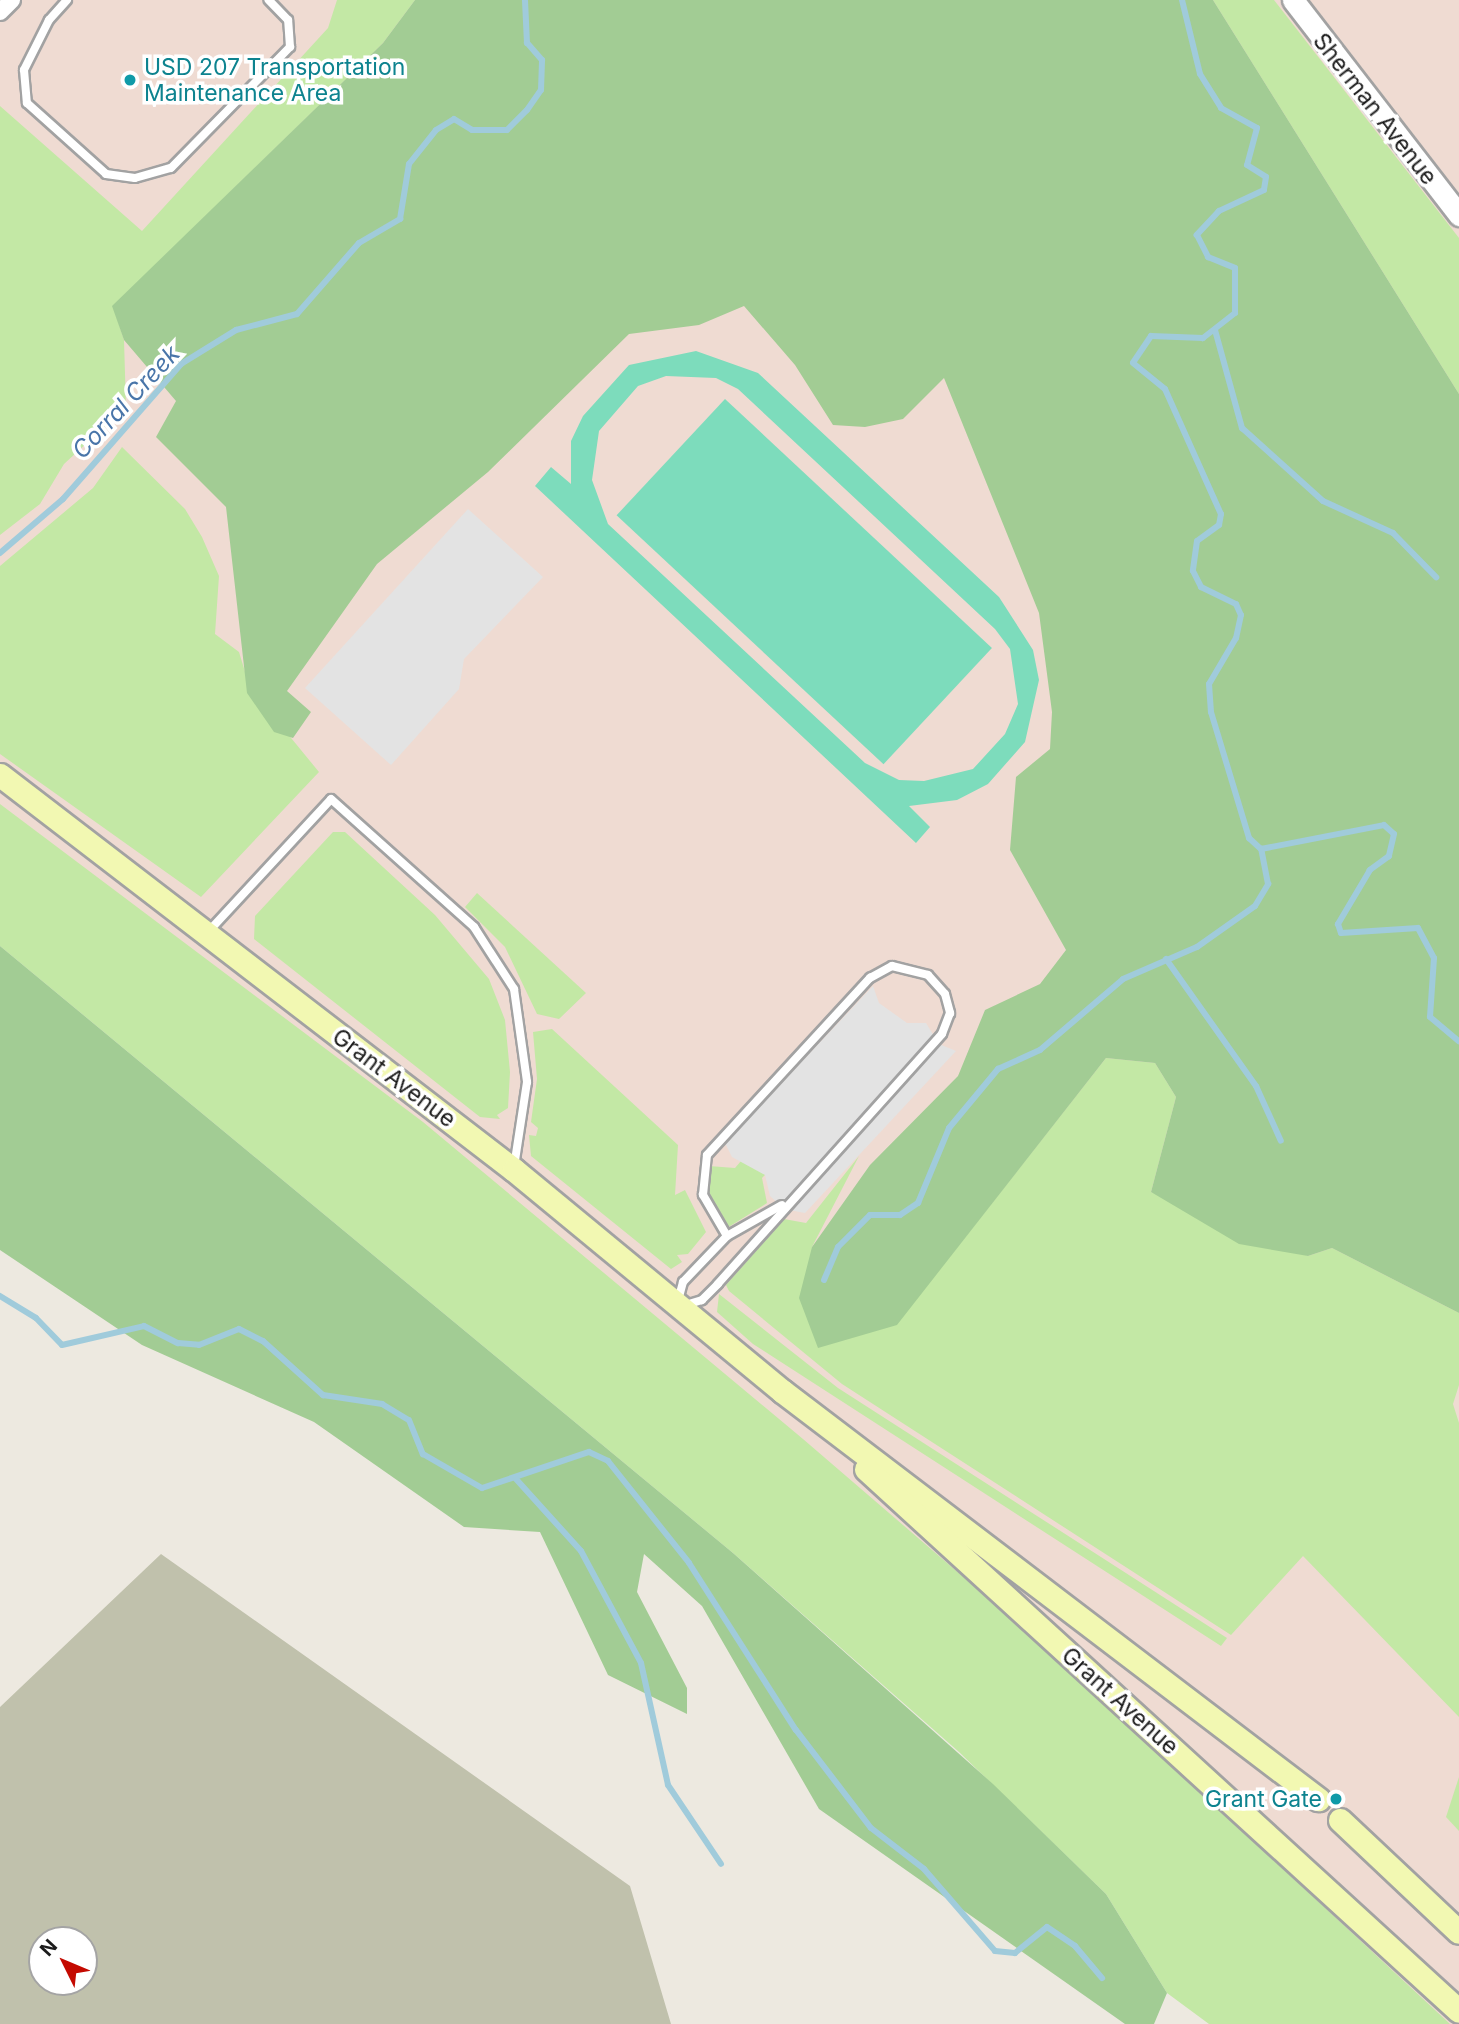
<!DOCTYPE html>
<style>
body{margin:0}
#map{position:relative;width:1459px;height:2024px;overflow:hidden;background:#ede9e0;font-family:Inter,sans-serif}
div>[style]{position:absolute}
.military>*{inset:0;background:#efdbd2}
.construction>*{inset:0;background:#c0c1ac}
.grass>*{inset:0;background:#c3e8a5}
.forest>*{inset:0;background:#a2cc94}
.pitch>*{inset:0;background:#7ddcbc;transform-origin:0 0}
.parking>*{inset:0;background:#e3e3e3}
.stream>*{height:6px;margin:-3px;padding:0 3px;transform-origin:3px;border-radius:3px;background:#a0cbdb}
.roads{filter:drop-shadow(2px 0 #a2a2a2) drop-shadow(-2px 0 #a2a2a2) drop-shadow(0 2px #a2a2a2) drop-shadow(0 -2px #a2a2a2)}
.service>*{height:8px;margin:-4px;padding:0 4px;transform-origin:4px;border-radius:4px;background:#fff}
.minor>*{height:16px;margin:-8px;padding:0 8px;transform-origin:8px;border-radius:8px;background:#fff}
.tertiary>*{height:21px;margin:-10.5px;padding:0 10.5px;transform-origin:10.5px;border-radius:10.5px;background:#fff}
.secondary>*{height:23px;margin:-11.5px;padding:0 11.5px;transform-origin:11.5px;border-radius:11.5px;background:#f2f8b2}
.dots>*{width:19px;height:19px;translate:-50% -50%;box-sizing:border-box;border:4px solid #fff;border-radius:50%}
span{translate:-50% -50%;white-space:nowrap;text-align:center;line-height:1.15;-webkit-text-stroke:7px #fff;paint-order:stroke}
.culture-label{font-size:23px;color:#0d838f}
.left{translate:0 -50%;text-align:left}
.right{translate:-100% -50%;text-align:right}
.street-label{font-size:23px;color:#1b1b1b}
.water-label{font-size:24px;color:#4975a9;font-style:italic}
.north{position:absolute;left:28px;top:1926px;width:70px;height:70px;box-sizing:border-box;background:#fff;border:2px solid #a4a4a4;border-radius:50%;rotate:313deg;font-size:19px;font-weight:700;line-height:28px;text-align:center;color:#1b1b1b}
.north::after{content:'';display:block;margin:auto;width:24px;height:32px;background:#c40a01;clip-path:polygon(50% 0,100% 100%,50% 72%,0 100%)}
</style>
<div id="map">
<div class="military">
<div style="clip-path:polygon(0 0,1459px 0,1459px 2024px,1303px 2024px,0 935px)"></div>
</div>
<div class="construction">
<div style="clip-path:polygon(evenodd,161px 1554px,630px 1886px,671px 2024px,0 2024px,0 1707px,161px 1554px,42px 1940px,84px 1940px,84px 1982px,42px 1982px,42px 1940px)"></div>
</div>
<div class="grass">
<div style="clip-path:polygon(337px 0,415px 0,383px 43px,113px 306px,124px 340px,126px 407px,64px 464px,40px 504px,0 535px,0 106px,142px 231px,328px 28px)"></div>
<div style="clip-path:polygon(1213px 0,1274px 0,1459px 238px,1459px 394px)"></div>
<div style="clip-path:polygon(122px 447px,185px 509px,202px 537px,219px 576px,215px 634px,239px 652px,250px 688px,319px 772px,201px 897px,0 754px,0 566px,93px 488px)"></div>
<div style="clip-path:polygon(0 804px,423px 1122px,803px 1439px,1046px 1648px,1450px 2024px,1209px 2024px,1167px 1993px,1106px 1894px,959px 1752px,733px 1553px,0 946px)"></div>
<div style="clip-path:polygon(333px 832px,345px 832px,435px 915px,489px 979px,505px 1020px,510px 1072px,508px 1108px,497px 1115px,500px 1119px,480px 1117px,254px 939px,255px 916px)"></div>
<div style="clip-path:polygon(477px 893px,586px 993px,559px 1019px,537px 1014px,505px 947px,465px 907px)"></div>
<div style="clip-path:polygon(552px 1029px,678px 1145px,675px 1195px,685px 1190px,706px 1232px,688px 1254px,677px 1255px,682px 1262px,671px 1269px,531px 1156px,529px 1135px,536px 1136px,538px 1128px,531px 1122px,537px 1079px,533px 1032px)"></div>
<div style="clip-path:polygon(1106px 1058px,1155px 1063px,1176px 1097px,1151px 1192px,1308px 1256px,1332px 1248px,1459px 1313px,1459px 1385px,1453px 1404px,1459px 1423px,1459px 1717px,1303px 1556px,1231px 1635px,842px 1384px,729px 1291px,726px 1285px,784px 1219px,806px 1223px,859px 1156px,812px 1247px,896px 1325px)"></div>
<div style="clip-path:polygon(794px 1099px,817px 1121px,762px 1178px,767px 1203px,727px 1228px,709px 1198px,709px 1166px,735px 1168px)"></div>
<div style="clip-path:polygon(719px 1294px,838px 1388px,1227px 1638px,1221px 1646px,753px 1344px,717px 1312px)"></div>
<div style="clip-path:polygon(1459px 1777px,1459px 1831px,1446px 1817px)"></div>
</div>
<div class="forest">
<div style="clip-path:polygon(415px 0,1213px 0,1459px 394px,1459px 1313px,1332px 1248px,1308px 1256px,1239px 1244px,1151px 1192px,1176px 1097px,1155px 1063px,1106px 1058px,897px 1325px,818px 1348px,799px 1298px,812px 1247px,870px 1165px,958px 1076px,985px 1010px,1040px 984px,1066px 950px,1010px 850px,1016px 777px,1050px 749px,1052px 712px,1039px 613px,944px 378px,903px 419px,865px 427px,833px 425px,795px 365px,744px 306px,699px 325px,629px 334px,488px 472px,377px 564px,287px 691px,311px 712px,293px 738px,274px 732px,247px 693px,226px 507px,156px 437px,176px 401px,124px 340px,112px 306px,383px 43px)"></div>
<div style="clip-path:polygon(0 946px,733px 1553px,993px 1784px,1106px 1894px,1167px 1993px,1154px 2024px,1125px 2024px,819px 1809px,702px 1606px,644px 1554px,637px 1592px,687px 1688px,687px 1714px,608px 1675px,540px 1532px,464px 1527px,314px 1422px,142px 1345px,0 1250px)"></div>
</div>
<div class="pitch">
<div style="clip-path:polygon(evenodd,696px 351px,758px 373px,999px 597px,1033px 650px,1039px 680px,1025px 742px,988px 784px,957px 800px,909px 806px,930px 827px,916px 843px,535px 486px,551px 467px,571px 484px,571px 441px,583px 416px,629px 365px,696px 351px,666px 376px,716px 378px,738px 389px,995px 629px,1010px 649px,1018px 704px,1005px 734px,973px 769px,924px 781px,899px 780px,865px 763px,608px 524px,592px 480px,599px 431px,638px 386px,666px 376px)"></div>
<div style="left:725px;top:399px;width:365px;height:159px;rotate:43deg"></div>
</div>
<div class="parking">
<div style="clip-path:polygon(468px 509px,543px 577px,464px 659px,459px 689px,391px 765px,305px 688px)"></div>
<div style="clip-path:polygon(873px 986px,879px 1003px,907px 1023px,926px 1023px,939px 1044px,956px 1051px,805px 1213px,784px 1209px,770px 1196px,765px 1175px,732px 1157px,725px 1143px)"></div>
</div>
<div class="stream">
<div style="left:1182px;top:0;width:76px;rotate:76.3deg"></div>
<div style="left:1200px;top:74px;width:40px;rotate:58deg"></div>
<div style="left:1221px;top:108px;width:41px;rotate:29.1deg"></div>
<div style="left:1257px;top:128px;width:38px;rotate:105deg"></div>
<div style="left:1247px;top:165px;width:22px;rotate:32deg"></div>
<div style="left:1266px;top:177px;width:13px;rotate:99deg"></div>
<div style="left:1264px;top:190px;width:50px;rotate:155deg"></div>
<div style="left:1219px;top:211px;width:33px;rotate:133deg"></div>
<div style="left:1197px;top:235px;width:25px;rotate:63deg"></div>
<div style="left:1208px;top:257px;width:29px;rotate:22deg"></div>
<div style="left:1235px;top:268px;width:45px;rotate:90deg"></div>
<div style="left:1235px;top:313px;width:41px;rotate:142deg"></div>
<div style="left:1203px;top:338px;width:52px;rotate:-177.8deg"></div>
<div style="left:1151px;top:336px;width:32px;rotate:124deg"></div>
<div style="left:1133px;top:363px;width:41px;rotate:39.1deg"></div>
<div style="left:1165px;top:389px;width:137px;rotate:65.9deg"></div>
<div style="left:1221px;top:514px;width:11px;rotate:100deg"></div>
<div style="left:1219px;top:525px;width:27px;rotate:144deg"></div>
<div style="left:1197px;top:541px;width:30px;rotate:98deg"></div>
<div style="left:1193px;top:571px;width:18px;rotate:63deg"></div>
<div style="left:1201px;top:587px;width:39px;rotate:26deg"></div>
<div style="left:1236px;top:604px;width:12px;rotate:66deg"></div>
<div style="left:1241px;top:615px;width:24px;rotate:102deg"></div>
<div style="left:1236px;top:638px;width:53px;rotate:120.4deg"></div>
<div style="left:1209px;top:684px;width:28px;rotate:86deg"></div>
<div style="left:1211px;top:712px;width:132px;rotate:73.2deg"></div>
<div style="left:1249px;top:838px;width:16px;rotate:43deg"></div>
<div style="left:1261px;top:849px;width:125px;rotate:-11deg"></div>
<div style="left:1384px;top:825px;width:13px;rotate:42deg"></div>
<div style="left:1394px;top:834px;width:23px;rotate:103deg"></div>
<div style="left:1389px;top:856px;width:24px;rotate:144deg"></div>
<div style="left:1370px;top:870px;width:63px;rotate:120.7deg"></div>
<div style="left:1338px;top:924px;width:9px;rotate:72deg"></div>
<div style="left:1341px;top:933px;width:77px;rotate:-3.7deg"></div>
<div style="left:1418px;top:928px;width:34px;rotate:62deg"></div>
<div style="left:1434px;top:958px;width:59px;rotate:93.9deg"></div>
<div style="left:1430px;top:1017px;width:38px;rotate:40deg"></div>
<div style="left:1215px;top:330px;width:102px;rotate:74.6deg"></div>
<div style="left:1242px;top:428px;width:109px;rotate:42deg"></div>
<div style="left:1323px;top:501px;width:77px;rotate:24.6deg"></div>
<div style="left:1393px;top:533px;width:62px;rotate:45.7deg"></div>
<div style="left:0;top:553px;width:83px;rotate:-40.6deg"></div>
<div style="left:63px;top:499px;width:179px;rotate:-48.8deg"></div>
<div style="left:181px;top:364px;width:65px;rotate:-31.7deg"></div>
<div style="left:236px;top:330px;width:63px;rotate:-14.7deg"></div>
<div style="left:297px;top:314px;width:94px;rotate:-48.9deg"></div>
<div style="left:359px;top:243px;width:48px;rotate:-30.3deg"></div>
<div style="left:400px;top:219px;width:56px;rotate:-80.7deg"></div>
<div style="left:409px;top:164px;width:43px;rotate:-51.5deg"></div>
<div style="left:436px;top:130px;width:21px;rotate:-31deg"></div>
<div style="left:454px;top:119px;width:21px;rotate:31deg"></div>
<div style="left:472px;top:130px;width:35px"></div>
<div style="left:507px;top:130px;width:28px;rotate:-45deg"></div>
<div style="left:527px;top:110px;width:24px;rotate:-55deg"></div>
<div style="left:541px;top:90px;width:30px;rotate:-88deg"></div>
<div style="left:542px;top:60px;width:23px;rotate:-131deg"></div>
<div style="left:527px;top:43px;width:43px;rotate:-92.7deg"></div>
<div style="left:1166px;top:959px;width:156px;rotate:54.7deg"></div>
<div style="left:1256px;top:1086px;width:60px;rotate:65.6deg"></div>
<div style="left:824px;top:1280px;width:36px;rotate:-67deg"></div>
<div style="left:838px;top:1247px;width:45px;rotate:-45deg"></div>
<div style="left:870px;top:1215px;width:30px"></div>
<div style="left:900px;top:1215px;width:22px;rotate:-34deg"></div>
<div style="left:918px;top:1203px;width:81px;rotate:-67.5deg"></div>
<div style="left:949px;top:1128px;width:77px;rotate:-50.3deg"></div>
<div style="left:998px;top:1069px;width:46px;rotate:-24.3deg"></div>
<div style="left:1040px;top:1050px;width:109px;rotate:-40.5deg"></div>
<div style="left:1123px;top:979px;width:81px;rotate:-23.4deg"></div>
<div style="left:1197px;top:947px;width:71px;rotate:-35.3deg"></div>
<div style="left:1255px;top:906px;width:26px;rotate:-59deg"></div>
<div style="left:1268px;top:884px;width:36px;rotate:-101deg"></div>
<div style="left:0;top:1296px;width:42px;rotate:31.4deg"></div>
<div style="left:36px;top:1318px;width:37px;rotate:46deg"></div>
<div style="left:62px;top:1345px;width:84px;rotate:-13deg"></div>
<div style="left:144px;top:1326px;width:38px;rotate:27deg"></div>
<div style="left:178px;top:1343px;width:21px;rotate:5deg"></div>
<div style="left:199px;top:1345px;width:43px;rotate:-21.8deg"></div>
<div style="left:239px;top:1329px;width:27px;rotate:27deg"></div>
<div style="left:263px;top:1341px;width:81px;rotate:42deg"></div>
<div style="left:323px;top:1395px;width:60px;rotate:8.7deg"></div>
<div style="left:382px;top:1404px;width:31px;rotate:31deg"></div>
<div style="left:409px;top:1420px;width:37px;rotate:68deg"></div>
<div style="left:423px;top:1454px;width:68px;rotate:30deg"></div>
<div style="left:482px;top:1488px;width:113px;rotate:-18.6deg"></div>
<div style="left:589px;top:1452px;width:21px;rotate:25deg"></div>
<div style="left:608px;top:1461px;width:130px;rotate:51.5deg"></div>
<div style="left:689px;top:1563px;width:198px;rotate:57.4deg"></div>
<div style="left:796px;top:1730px;width:123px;rotate:52.6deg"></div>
<div style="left:871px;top:1828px;width:67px;rotate:37.7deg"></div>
<div style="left:924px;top:1869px;width:108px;rotate:49.1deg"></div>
<div style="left:995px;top:1951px;width:20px;rotate:6deg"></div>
<div style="left:1015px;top:1953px;width:41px;rotate:-39.1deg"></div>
<div style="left:1047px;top:1927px;width:34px;rotate:34deg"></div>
<div style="left:1075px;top:1946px;width:42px;rotate:49.8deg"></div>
<div style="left:516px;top:1479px;width:97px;rotate:47.9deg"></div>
<div style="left:581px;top:1551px;width:127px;rotate:61.8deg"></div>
<div style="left:641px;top:1663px;width:125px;rotate:77.5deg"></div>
<div style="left:668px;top:1785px;width:95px;rotate:56.1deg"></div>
</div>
<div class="roads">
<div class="service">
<div style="left:67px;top:0;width:27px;rotate:132deg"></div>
<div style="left:49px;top:20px;width:56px;rotate:116.6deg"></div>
<div style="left:24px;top:70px;width:33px;rotate:85deg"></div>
<div style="left:27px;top:103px;width:106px;rotate:41.9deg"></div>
<div style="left:106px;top:174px;width:29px;rotate:8deg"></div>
<div style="left:135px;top:178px;width:37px;rotate:-16deg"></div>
<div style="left:171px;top:168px;width:170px;rotate:-45.5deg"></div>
<div style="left:290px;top:47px;width:27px;rotate:-94deg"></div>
<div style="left:288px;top:20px;width:28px;rotate:-134deg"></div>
<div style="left:208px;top:932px;width:181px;rotate:-47.2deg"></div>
<div style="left:331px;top:799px;width:192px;rotate:41.8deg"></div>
<div style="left:474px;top:927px;width:74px;rotate:57.2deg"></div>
<div style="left:514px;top:989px;width:94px;rotate:82deg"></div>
<div style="left:527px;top:1082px;width:86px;rotate:98.7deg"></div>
<div style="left:892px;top:966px;width:37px;rotate:14deg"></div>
<div style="left:928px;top:975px;width:25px;rotate:48deg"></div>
<div style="left:945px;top:994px;width:20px;rotate:75deg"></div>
<div style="left:950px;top:1013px;width:22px;rotate:111deg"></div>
<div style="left:942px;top:1034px;width:336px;rotate:131.9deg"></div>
<div style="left:718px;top:1284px;width:23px;rotate:135deg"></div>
<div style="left:702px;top:1300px;width:27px;rotate:163deg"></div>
<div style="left:676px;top:1308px;width:27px;rotate:-75deg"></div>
<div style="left:683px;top:1282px;width:64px;rotate:-46.3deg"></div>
<div style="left:727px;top:1236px;width:48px;rotate:-120.3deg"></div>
<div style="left:703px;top:1195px;width:40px;rotate:-84.3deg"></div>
<div style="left:707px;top:1155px;width:241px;rotate:-47.4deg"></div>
<div style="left:870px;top:978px;width:25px;rotate:-29deg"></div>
<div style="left:727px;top:1236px;width:63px;rotate:-29.4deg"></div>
</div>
<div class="minor">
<div style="left:0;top:12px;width:17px;rotate:-45deg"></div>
</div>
<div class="tertiary">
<div style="left:1293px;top:0;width:272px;rotate:52.3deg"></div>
</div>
<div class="secondary">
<div style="left:0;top:775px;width:648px;rotate:37.54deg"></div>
<div style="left:514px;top:1170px;width:347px;rotate:39.5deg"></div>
<div style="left:782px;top:1391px;width:674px;rotate:37.28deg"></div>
<div style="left:866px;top:1469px;width:803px;rotate:42.43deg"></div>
<div style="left:1340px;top:1820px;width:163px;rotate:43.3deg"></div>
</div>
</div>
<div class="dots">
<div style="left:130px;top:80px;background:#0f9aa8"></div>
<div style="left:1336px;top:1799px;background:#0f9aa8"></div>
</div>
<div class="culture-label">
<span class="left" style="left:144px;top:80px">USD 207 Transportation<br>Maintenance Area</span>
<span class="right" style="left:1322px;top:1799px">Grant Gate</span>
</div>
<div class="street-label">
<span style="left:1375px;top:109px;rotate:52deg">Sherman Avenue</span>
<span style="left:394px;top:1078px;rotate:37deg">Grant Avenue</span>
<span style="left:1120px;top:1701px;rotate:42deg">Grant Avenue</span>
</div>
<div class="water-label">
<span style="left:126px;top:402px;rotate:-47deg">Corral Creek</span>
</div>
<div class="north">N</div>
</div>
